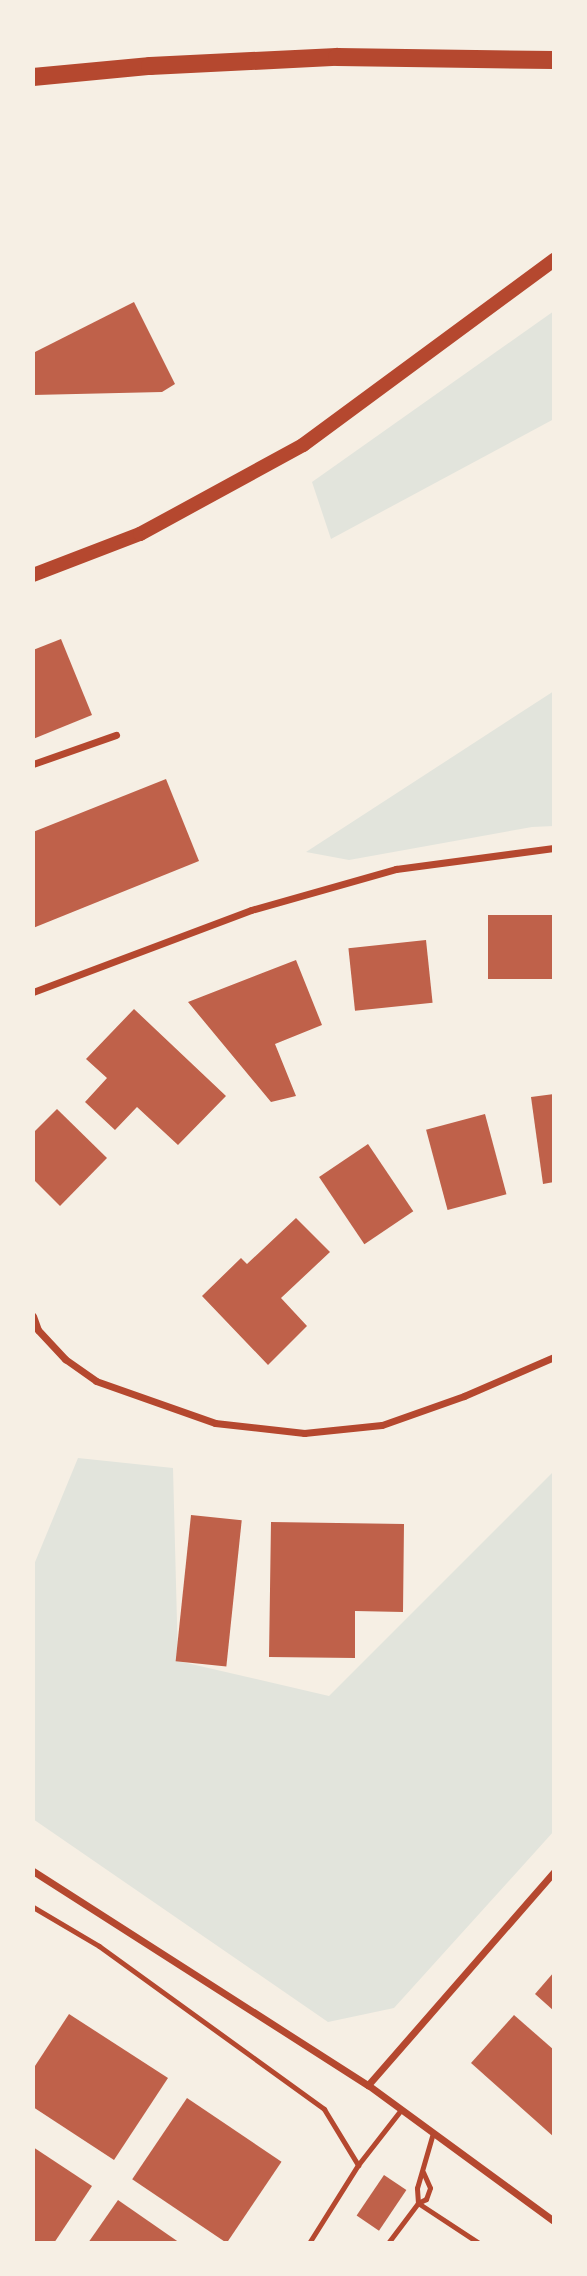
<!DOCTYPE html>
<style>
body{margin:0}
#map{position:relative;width:587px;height:2276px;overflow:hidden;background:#f6efe4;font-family:"Roboto Condensed",sans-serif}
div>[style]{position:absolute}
.green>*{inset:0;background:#e2e4dc}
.building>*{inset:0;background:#bf614a;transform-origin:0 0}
.service>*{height:5px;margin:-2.5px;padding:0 2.5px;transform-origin:2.5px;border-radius:2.5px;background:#b5482f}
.minor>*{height:7px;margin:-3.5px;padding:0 3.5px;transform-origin:3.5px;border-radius:3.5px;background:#b5482f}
.secondary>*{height:14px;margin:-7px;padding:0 7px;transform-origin:7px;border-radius:7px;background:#b5482f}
.primary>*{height:18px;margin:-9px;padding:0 9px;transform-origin:9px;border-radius:9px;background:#b5482f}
span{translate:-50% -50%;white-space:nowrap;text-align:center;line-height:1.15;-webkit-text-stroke:6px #f6efe4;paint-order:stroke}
.frame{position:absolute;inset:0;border:35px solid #f6efe4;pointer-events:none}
</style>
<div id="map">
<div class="green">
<div style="clip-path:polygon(554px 311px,554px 419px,331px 539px,312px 482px)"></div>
<div style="clip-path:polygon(554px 691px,554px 826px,532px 827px,349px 860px,306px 852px)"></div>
<div style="clip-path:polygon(78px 1458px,173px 1468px,178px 1661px,329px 1696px,554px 1471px,554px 1831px,394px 2008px,328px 2022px,33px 1819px,33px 1567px)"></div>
</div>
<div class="building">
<div style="clip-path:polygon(134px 302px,175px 384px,162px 392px,33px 395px,33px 353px)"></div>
<div style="clip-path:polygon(61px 639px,92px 715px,33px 739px,33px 650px)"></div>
<div style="clip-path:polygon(166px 779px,199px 861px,33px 928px,33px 832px)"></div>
<div style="left:554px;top:915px;width:64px;height:66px;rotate:90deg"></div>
<div style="left:426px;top:940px;width:63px;height:78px;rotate:84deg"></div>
<div style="clip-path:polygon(296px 960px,322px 1025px,275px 1044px,296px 1096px,271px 1102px,188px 1002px)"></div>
<div style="clip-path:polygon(134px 1009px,226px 1096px,178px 1145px,137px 1107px,115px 1130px,85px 1102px,107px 1078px,86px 1059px)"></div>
<div style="clip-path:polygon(554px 1094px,554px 1182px,543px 1184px,531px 1097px)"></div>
<div style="clip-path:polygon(57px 1109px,107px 1158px,60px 1206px,33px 1179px,33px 1133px)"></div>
<div style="left:485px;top:1114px;width:83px;height:61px;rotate:75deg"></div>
<div style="left:368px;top:1144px;width:81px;height:59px;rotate:56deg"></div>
<div style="clip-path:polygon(296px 1218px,330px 1252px,281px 1298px,307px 1326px,268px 1365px,202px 1296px,241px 1258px,247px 1264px)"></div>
<div style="left:191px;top:1515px;width:51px;height:147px;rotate:6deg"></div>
<div style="clip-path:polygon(271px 1522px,404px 1524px,403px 1612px,355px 1611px,355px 1658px,269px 1657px)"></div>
<div style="clip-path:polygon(554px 1972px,554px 2011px,535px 1994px)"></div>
<div style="clip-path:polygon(69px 2014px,168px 2078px,114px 2160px,33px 2107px,33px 2069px)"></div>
<div style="clip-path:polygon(514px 2015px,554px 2050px,554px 2137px,471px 2063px)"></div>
<div style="left:187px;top:2098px;width:114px;height:98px;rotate:34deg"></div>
<div style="clip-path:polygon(33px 2147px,92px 2186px,54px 2243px,33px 2243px)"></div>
<div style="left:384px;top:2175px;width:27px;height:49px;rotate:34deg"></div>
<div style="clip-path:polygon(118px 2200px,180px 2243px,88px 2243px)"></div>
</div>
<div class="service">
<div style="left:33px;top:1907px;width:77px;rotate:30.6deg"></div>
<div style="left:99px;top:1946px;width:278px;rotate:35.9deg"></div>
<div style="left:324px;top:2109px;width:66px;rotate:58.7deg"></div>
<div style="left:423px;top:2172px;width:17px;rotate:66deg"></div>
<div style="left:430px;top:2188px;width:12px;rotate:110deg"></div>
<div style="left:426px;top:2199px;width:9px;rotate:153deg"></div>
<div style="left:418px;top:2203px;width:73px;rotate:33.3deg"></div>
<div style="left:309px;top:2243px;width:92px;rotate:-57.9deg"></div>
<div style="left:358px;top:2165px;width:68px;rotate:-52.1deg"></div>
<div style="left:388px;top:2243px;width:50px;rotate:-53.1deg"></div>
<div style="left:418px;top:2203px;width:15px;rotate:-94deg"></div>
<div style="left:417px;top:2188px;width:57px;rotate:-73.8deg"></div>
</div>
<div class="minor">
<div style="left:33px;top:764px;width:88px;rotate:-19.3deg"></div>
<div style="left:33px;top:992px;width:233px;rotate:-20.6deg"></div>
<div style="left:251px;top:910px;width:151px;rotate:-15.8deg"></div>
<div style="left:396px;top:869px;width:159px;rotate:-7.6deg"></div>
<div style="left:33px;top:1316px;width:15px;rotate:70deg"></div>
<div style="left:38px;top:1330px;width:40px;rotate:47deg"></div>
<div style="left:65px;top:1359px;width:38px;rotate:35deg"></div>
<div style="left:96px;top:1381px;width:126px;rotate:19.4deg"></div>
<div style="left:215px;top:1423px;width:90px;rotate:6.4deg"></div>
<div style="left:304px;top:1433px;width:78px;rotate:-5.9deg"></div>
<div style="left:382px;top:1425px;width:87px;rotate:-19.5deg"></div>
<div style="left:464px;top:1396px;width:98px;rotate:-23.4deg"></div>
<div style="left:33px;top:1871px;width:398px;rotate:32.6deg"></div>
<div style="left:368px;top:2085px;width:230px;rotate:36.2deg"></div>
<div style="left:368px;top:2085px;width:283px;rotate:-48.9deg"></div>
</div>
<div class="secondary">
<div style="left:33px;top:575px;width:115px;rotate:-21deg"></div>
<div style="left:140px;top:534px;width:186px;rotate:-28.6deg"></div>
<div style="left:303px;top:445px;width:312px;rotate:-36.4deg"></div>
</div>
<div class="primary">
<div style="left:33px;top:77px;width:118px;rotate:-5.4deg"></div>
<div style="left:150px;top:66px;width:187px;rotate:-2.8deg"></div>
<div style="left:337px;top:57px;width:217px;rotate:0.8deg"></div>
</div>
<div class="frame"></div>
</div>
